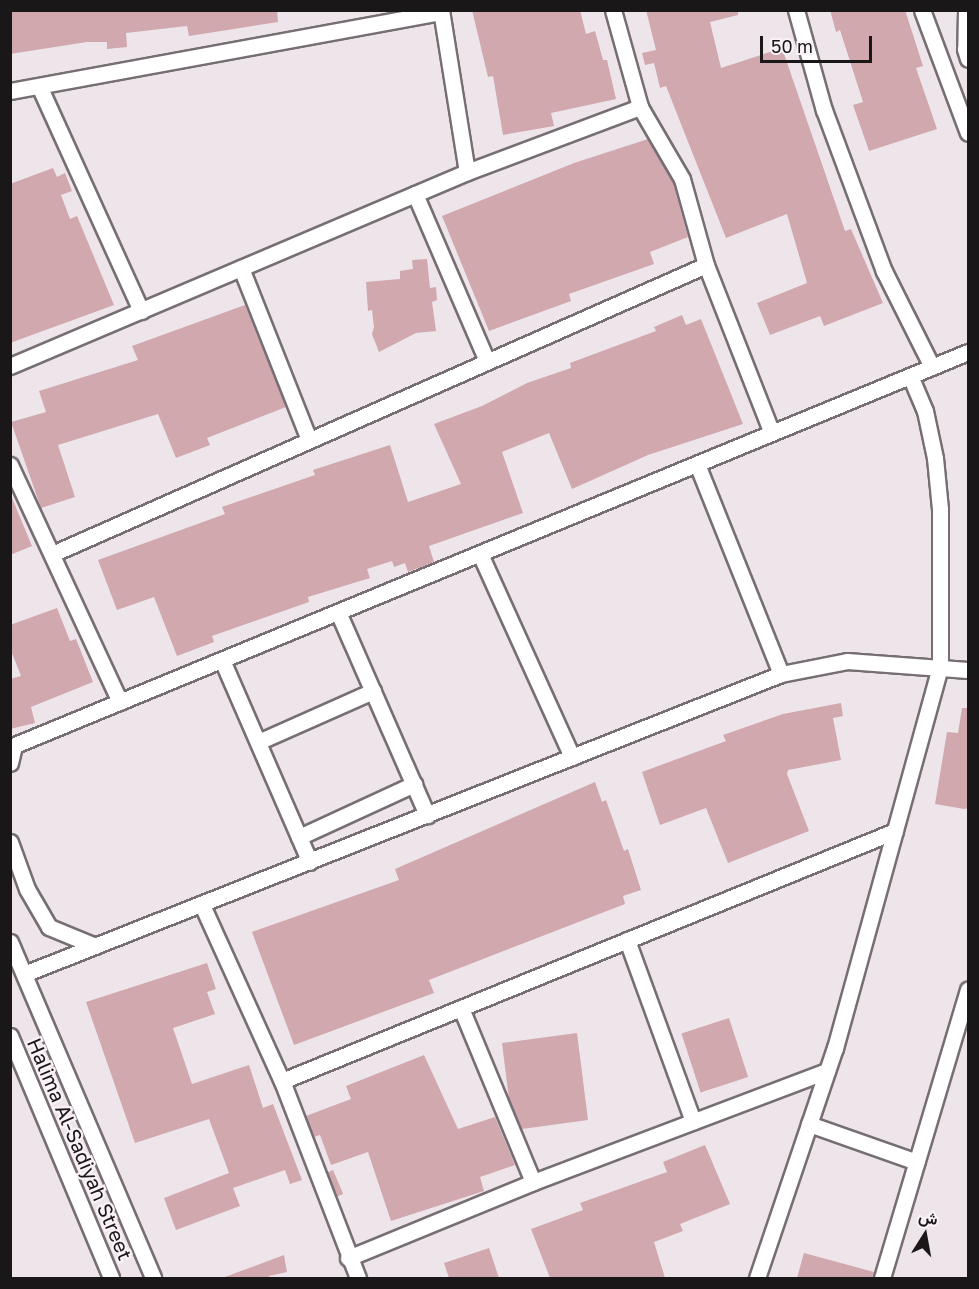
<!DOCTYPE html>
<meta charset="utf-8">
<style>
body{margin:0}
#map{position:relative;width:979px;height:1289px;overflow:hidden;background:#eee5eb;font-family:"Golos Text",Vazirmatn,sans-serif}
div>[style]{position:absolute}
.building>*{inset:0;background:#d0a8ae;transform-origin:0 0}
.roads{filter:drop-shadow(2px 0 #766e73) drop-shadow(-2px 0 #766e73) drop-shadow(0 2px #766e73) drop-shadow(0 -2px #766e73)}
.minor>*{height:15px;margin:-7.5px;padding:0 7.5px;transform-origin:7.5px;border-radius:7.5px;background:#fff}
span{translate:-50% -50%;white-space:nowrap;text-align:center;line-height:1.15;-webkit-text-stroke:4.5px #fbf2f8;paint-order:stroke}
.street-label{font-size:20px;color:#1a1719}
.frame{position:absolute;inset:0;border:12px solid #1a1719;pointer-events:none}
.north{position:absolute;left:895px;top:1205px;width:60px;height:60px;-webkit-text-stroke:4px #fbf2f8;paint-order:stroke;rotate:11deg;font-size:16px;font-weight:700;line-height:24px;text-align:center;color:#1a1719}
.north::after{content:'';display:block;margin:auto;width:21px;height:27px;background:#1a1719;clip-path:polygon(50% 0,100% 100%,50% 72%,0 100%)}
.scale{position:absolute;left:760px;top:36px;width:112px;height:27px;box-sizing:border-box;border:3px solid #1a1719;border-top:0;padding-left:8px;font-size:18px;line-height:21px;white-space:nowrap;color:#1a1719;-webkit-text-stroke:4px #fbf2f8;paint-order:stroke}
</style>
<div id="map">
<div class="building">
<div style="clip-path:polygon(10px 10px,277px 10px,278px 22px,189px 36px,187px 26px,126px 33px,127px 47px,107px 49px,107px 42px,87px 42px,10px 54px)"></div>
<div style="clip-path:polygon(472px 10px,580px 10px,586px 34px,595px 31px,603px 60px,607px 60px,616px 99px,551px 113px,554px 126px,503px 135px,493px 76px,488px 77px)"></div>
<div style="clip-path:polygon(646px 10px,738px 10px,738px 15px,710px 22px,721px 68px,782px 48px,845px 231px,851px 229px,883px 303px,824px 326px,820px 316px,770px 335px,757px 303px,807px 283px,787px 214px,726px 238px,666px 86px,660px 88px,654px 63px,645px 65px,642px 53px,656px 50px)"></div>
<div style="clip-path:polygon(830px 10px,905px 10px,923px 66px,916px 68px,937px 129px,869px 151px,853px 105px,863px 102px,840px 30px,836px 32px)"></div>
<div style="clip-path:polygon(648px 139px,673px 182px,688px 237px,650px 252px,654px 264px,569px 294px,571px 301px,489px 331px,442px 216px,574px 163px)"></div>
<div style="clip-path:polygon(53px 168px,57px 177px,65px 173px,72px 191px,61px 195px,70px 219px,77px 216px,114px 305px,10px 343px,10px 184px)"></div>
<div style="clip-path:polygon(427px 259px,430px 288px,436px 287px,437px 300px,432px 302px,436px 331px,416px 333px,379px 352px,372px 334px,374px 327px,372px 310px,368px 311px,366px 282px,400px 279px,400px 271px,413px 269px,412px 260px)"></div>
<div style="clip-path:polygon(245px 305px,286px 407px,207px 438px,210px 445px,176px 458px,158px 414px,58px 445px,75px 497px,41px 508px,11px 422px,46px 412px,39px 391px,138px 360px,132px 346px)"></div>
<div style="clip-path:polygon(682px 315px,686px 325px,701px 319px,743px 424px,648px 455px,572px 489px,549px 433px,502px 452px,523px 513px,429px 546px,434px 562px,408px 572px,405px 563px,394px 567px,392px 561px,367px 569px,370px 578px,308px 597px,309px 602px,212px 636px,214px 642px,177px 656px,154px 597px,117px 610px,98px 560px,225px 514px,222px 507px,315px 475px,313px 470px,390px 445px,408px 502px,461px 484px,434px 424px,482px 406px,527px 383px,571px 368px,570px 363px,656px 331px,654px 327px)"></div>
<div style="clip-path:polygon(10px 493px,32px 546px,10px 555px)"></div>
<div style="clip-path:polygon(57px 608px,70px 641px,76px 639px,93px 682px,31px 707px,35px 723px,10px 729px,10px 679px,21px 676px,10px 648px,10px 625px)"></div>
<div style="clip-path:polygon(841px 703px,843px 716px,833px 718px,841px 760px,788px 770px,787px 774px,809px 831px,728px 863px,706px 808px,660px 825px,642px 772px,726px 741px,723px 735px,783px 714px)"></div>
<div style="clip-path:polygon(962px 708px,969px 708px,969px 808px,964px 809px,935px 804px,947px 732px,958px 733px)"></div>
<div style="clip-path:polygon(595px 782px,602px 802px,606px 800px,624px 851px,628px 849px,641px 890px,623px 896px,625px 904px,429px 980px,434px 993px,294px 1045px,252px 932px,399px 880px,395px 869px)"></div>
<div style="clip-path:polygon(207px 963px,216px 989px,207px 992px,215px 1014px,173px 1028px,192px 1084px,249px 1065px,263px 1108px,273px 1104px,302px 1180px,290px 1184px,285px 1170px,233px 1188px,240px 1206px,176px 1230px,164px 1198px,229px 1173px,209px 1119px,135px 1143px,86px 1002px)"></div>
<div style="left:729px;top:1018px;width:62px;height:50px;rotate:72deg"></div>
<div style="clip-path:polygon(577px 1033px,588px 1120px,522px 1129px,509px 1099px,502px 1043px)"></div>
<div style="clip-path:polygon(424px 1055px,458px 1129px,495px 1117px,515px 1165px,480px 1177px,484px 1191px,391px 1221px,368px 1152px,331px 1165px,320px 1135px,314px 1137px,306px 1116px,351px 1099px,346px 1086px)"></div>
<div style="clip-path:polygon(705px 1145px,730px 1204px,680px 1224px,683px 1231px,654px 1242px,665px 1278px,550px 1278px,531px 1229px,583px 1210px,580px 1203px,667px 1172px,663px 1162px)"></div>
<div style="left:333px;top:1170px;width:26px;height:6px;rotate:67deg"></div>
<div style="clip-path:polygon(489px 1248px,499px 1278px,449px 1278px,444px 1263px)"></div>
<div style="clip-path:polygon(804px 1253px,874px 1272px,872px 1278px,797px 1278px)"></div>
<div style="clip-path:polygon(284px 1255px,287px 1272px,269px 1276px,270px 1278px,222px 1278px)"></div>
</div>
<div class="roads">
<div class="minor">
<div style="left:441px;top:10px;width:164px;rotate:80.9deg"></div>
<div style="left:613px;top:10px;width:101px;rotate:74.4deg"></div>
<div style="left:640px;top:107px;width:83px;rotate:59.7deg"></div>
<div style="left:682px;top:179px;width:89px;rotate:74.4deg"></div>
<div style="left:706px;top:265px;width:180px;rotate:68.6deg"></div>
<div style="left:796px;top:10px;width:104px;rotate:74.4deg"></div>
<div style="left:824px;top:110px;width:172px;rotate:69.6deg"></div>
<div style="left:884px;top:271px;width:107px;rotate:63.4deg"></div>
<div style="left:922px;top:10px;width:131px;rotate:69.5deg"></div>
<div style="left:966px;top:10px;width:39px;rotate:91deg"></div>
<div style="left:965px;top:49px;width:10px;rotate:73deg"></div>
<div style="left:40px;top:88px;width:245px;rotate:65.6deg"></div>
<div style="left:10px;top:91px;width:438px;rotate:-10.4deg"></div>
<div style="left:415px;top:194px;width:182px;rotate:66.7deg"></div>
<div style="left:241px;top:268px;width:185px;rotate:68.4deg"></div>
<div style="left:10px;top:366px;width:496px;rotate:-23deg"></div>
<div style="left:467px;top:172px;width:185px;rotate:-20.6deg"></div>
<div style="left:697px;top:464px;width:226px;rotate:68.2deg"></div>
<div style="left:10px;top:465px;width:261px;rotate:65.1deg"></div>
<div style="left:52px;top:554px;width:715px;rotate:-23.84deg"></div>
<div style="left:480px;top:554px;width:223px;rotate:65.6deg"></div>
<div style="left:338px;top:612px;width:222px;rotate:66.3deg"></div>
<div style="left:222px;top:660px;width:220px;rotate:66.5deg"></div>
<div style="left:258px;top:742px;width:126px;rotate:-23.9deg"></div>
<div style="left:10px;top:747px;width:1036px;rotate:-22.41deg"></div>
<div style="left:10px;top:763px;width:18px;rotate:-77deg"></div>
<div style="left:299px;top:837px;width:127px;rotate:-24.7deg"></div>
<div style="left:10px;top:842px;width:50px;rotate:70.1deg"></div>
<div style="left:27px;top:889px;width:44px;rotate:59.9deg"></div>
<div style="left:49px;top:927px;width:50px;rotate:22.4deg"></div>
<div style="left:202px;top:905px;width:193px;rotate:65.6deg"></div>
<div style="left:282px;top:1081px;width:211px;rotate:68.9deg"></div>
<div style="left:627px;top:940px;width:193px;rotate:70deg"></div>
<div style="left:10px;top:942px;width:365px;rotate:66.9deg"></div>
<div style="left:24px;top:974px;width:814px;rotate:-21.62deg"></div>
<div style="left:781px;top:674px;width:67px;rotate:-11.1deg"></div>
<div style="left:847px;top:661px;width:121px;rotate:4.3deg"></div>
<div style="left:461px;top:1008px;width:188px;rotate:67.5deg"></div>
<div style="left:10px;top:1036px;width:262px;rotate:67.3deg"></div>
<div style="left:282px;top:1081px;width:662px;rotate:-22.19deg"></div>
<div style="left:809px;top:1124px;width:114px;rotate:19.4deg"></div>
<div style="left:348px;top:1258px;width:200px;rotate:-22.3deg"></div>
<div style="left:533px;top:1182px;width:314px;rotate:-20.7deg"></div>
<div style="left:757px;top:1278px;width:243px;rotate:-71.3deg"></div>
<div style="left:835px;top:1048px;width:394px;rotate:-74.6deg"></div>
<div style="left:940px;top:668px;width:159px;rotate:-90deg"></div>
<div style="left:940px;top:509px;width:51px;rotate:-95.6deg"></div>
<div style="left:935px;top:458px;width:48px;rotate:-102deg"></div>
<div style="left:925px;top:411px;width:38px;rotate:-113deg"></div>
<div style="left:882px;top:1278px;width:301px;rotate:-73.4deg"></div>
</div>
</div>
<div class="street-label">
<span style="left:80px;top:1149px;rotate:67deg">Halima Al-Sadiyah Street</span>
</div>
<div class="frame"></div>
<div class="north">ش</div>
<div class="scale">50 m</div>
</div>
